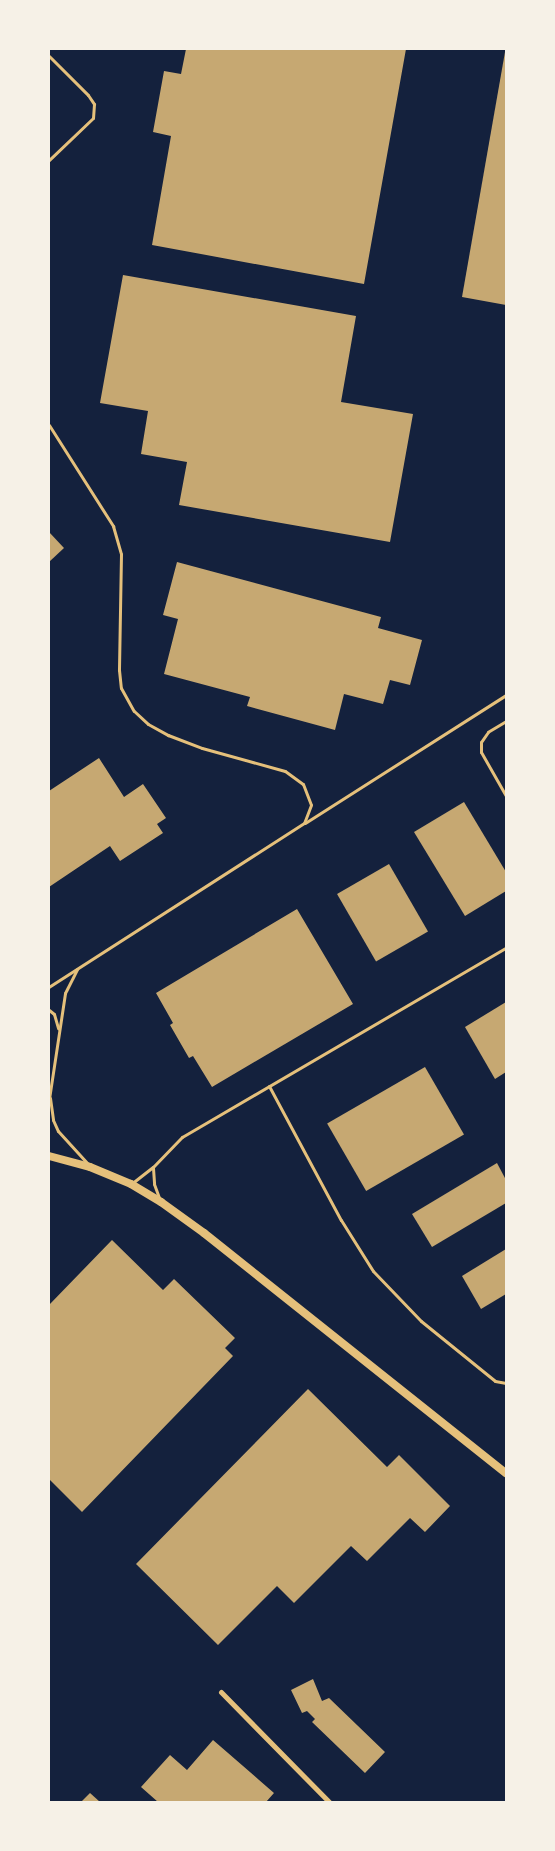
<!DOCTYPE html>
<style>
body{margin:0}
#map{position:relative;width:555px;height:1851px;overflow:hidden;background:#14213d;font-family:"Fira Sans Condensed",sans-serif}
div>[style]{position:absolute}
.building>*{inset:0;background:#c6a872;transform-origin:0 0}
.service>*{height:3px;margin:-1.5px;padding:0 1.5px;transform-origin:1.5px;border-radius:1.5px;background:#e5c07b}
.minor>*{height:5px;margin:-2.5px;padding:0 2.5px;transform-origin:2.5px;border-radius:2.5px;background:#e5c07b}
.tertiary>*{height:8px;margin:-4px;padding:0 4px;transform-origin:4px;border-radius:4px;background:#e5c07b}
span{translate:-50% -50%;white-space:nowrap;text-align:center;line-height:1.15;-webkit-text-stroke:4px #f6f1e7;paint-order:stroke}
.frame{position:absolute;inset:0;border:50px solid #f6f1e7;pointer-events:none}
</style>
<div id="map">
<div class="building">
<div style="clip-path:polygon(186px 49px,406px 49px,364px 284px,152px 245px,171px 136px,153px 132px,164px 71px,181px 74px)"></div>
<div style="clip-path:polygon(505px 52px,506px 53px,506px 305px,462px 297px)"></div>
<div style="clip-path:polygon(123px 275px,356px 316px,341px 402px,413px 414px,390px 542px,179px 505px,187px 462px,141px 454px,148px 411px,100px 403px)"></div>
<div style="clip-path:polygon(49px 532px,64px 548px,49px 562px)"></div>
<div style="clip-path:polygon(177px 562px,381px 617px,378px 628px,422px 640px,410px 685px,390px 680px,383px 704px,344px 694px,335px 730px,247px 706px,250px 697px,164px 674px,178px 619px,163px 615px)"></div>
<div style="clip-path:polygon(99px 758px,124px 797px,143px 784px,166px 818px,157px 824px,163px 833px,120px 861px,110px 846px,49px 887px,49px 791px)"></div>
<div style="clip-path:polygon(464px 802px,506px 872px,506px 891px,465px 916px,414px 832px)"></div>
<div style="left:389px;top:864px;width:78px;height:60px;rotate:60deg"></div>
<div style="clip-path:polygon(297px 909px,353px 1004px,212px 1087px,193px 1056px,189px 1058px,170px 1025px,173px 1023px,156px 993px)"></div>
<div style="clip-path:polygon(506px 1002px,506px 1072px,495px 1079px,465px 1027px)"></div>
<div style="left:425px;top:1067px;width:78px;height:113px;rotate:60deg"></div>
<div style="clip-path:polygon(497px 1163px,506px 1180px,506px 1203px,432px 1247px,412px 1214px)"></div>
<div style="clip-path:polygon(112px 1240px,163px 1290px,174px 1279px,235px 1338px,225px 1348px,233px 1356px,82px 1512px,49px 1479px,49px 1305px)"></div>
<div style="clip-path:polygon(506px 1249px,506px 1294px,481px 1309px,462px 1276px)"></div>
<div style="clip-path:polygon(308px 1389px,387px 1467px,399px 1455px,450px 1506px,425px 1532px,410px 1518px,367px 1561px,351px 1546px,294px 1603px,277px 1586px,218px 1645px,136px 1564px)"></div>
<div style="clip-path:polygon(313px 1679px,322px 1701px,329px 1698px,385px 1752px,365px 1773px,312px 1722px,315px 1719px,307px 1711px,302px 1713px,291px 1690px)"></div>
<div style="clip-path:polygon(213px 1740px,274px 1793px,266px 1802px,158px 1802px,141px 1787px,170px 1755px,187px 1770px)"></div>
<div style="clip-path:polygon(90px 1793px,100px 1802px,81px 1802px)"></div>
</div>
<div class="service">
<div style="left:49px;top:56px;width:55px;rotate:45deg"></div>
<div style="left:88px;top:95px;width:11px;rotate:56deg"></div>
<div style="left:94px;top:104px;width:14px;rotate:94deg"></div>
<div style="left:93px;top:118px;width:61px;rotate:136.3deg"></div>
<div style="left:49px;top:425px;width:120px;rotate:57.6deg"></div>
<div style="left:113px;top:526px;width:29px;rotate:74deg"></div>
<div style="left:121px;top:554px;width:116px;rotate:91deg"></div>
<div style="left:119px;top:670px;width:18px;rotate:84deg"></div>
<div style="left:121px;top:688px;width:26px;rotate:61deg"></div>
<div style="left:134px;top:711px;width:19px;rotate:43deg"></div>
<div style="left:148px;top:724px;width:23px;rotate:29deg"></div>
<div style="left:168px;top:735px;width:36px;rotate:21deg"></div>
<div style="left:202px;top:748px;width:86px;rotate:15.5deg"></div>
<div style="left:285px;top:771px;width:22px;rotate:36deg"></div>
<div style="left:303px;top:784px;width:22px;rotate:69deg"></div>
<div style="left:311px;top:805px;width:19px;rotate:111deg"></div>
<div style="left:304px;top:823px;width:303px;rotate:147.3deg"></div>
<div style="left:506px;top:721px;width:21px;rotate:149deg"></div>
<div style="left:488px;top:732px;width:12px;rotate:125deg"></div>
<div style="left:481px;top:742px;width:10px;rotate:90deg"></div>
<div style="left:481px;top:752px;width:51px;rotate:60.4deg"></div>
<div style="left:305px;top:823px;width:238px;rotate:-32.5deg"></div>
<div style="left:49px;top:1010px;width:6px;rotate:39deg"></div>
<div style="left:54px;top:1014px;width:15px;rotate:74deg"></div>
<div style="left:269px;top:1086px;width:152px;rotate:61.8deg"></div>
<div style="left:341px;top:1220px;width:60px;rotate:57.9deg"></div>
<div style="left:373px;top:1271px;width:69px;rotate:46.2deg"></div>
<div style="left:421px;top:1321px;width:95px;rotate:39deg"></div>
<div style="left:495px;top:1381px;width:11px;rotate:10deg"></div>
<div style="left:50px;top:1098px;width:22px;rotate:82deg"></div>
<div style="left:53px;top:1120px;width:12px;rotate:66deg"></div>
<div style="left:58px;top:1131px;width:45px;rotate:47.7deg"></div>
<div style="left:49px;top:1099px;width:107px;rotate:-81.4deg"></div>
<div style="left:65px;top:993px;width:27px;rotate:-63deg"></div>
<div style="left:153px;top:1168px;width:16px;rotate:86deg"></div>
<div style="left:154px;top:1184px;width:15px;rotate:70deg"></div>
<div style="left:131px;top:1184px;width:28px;rotate:-38deg"></div>
<div style="left:153px;top:1167px;width:42px;rotate:-46deg"></div>
<div style="left:182px;top:1137px;width:375px;rotate:-30.3deg"></div>
</div>
<div class="minor">
<div style="left:221px;top:1692px;width:154px;rotate:45.5deg"></div>
</div>
<div class="tertiary">
<div style="left:49px;top:1156px;width:42px;rotate:15deg"></div>
<div style="left:90px;top:1167px;width:44px;rotate:22.5deg"></div>
<div style="left:131px;top:1184px;width:35px;rotate:31deg"></div>
<div style="left:161px;top:1202px;width:53px;rotate:35.8deg"></div>
<div style="left:204px;top:1233px;width:386px;rotate:38.5deg"></div>
</div>
<div class="frame"></div>
</div>
